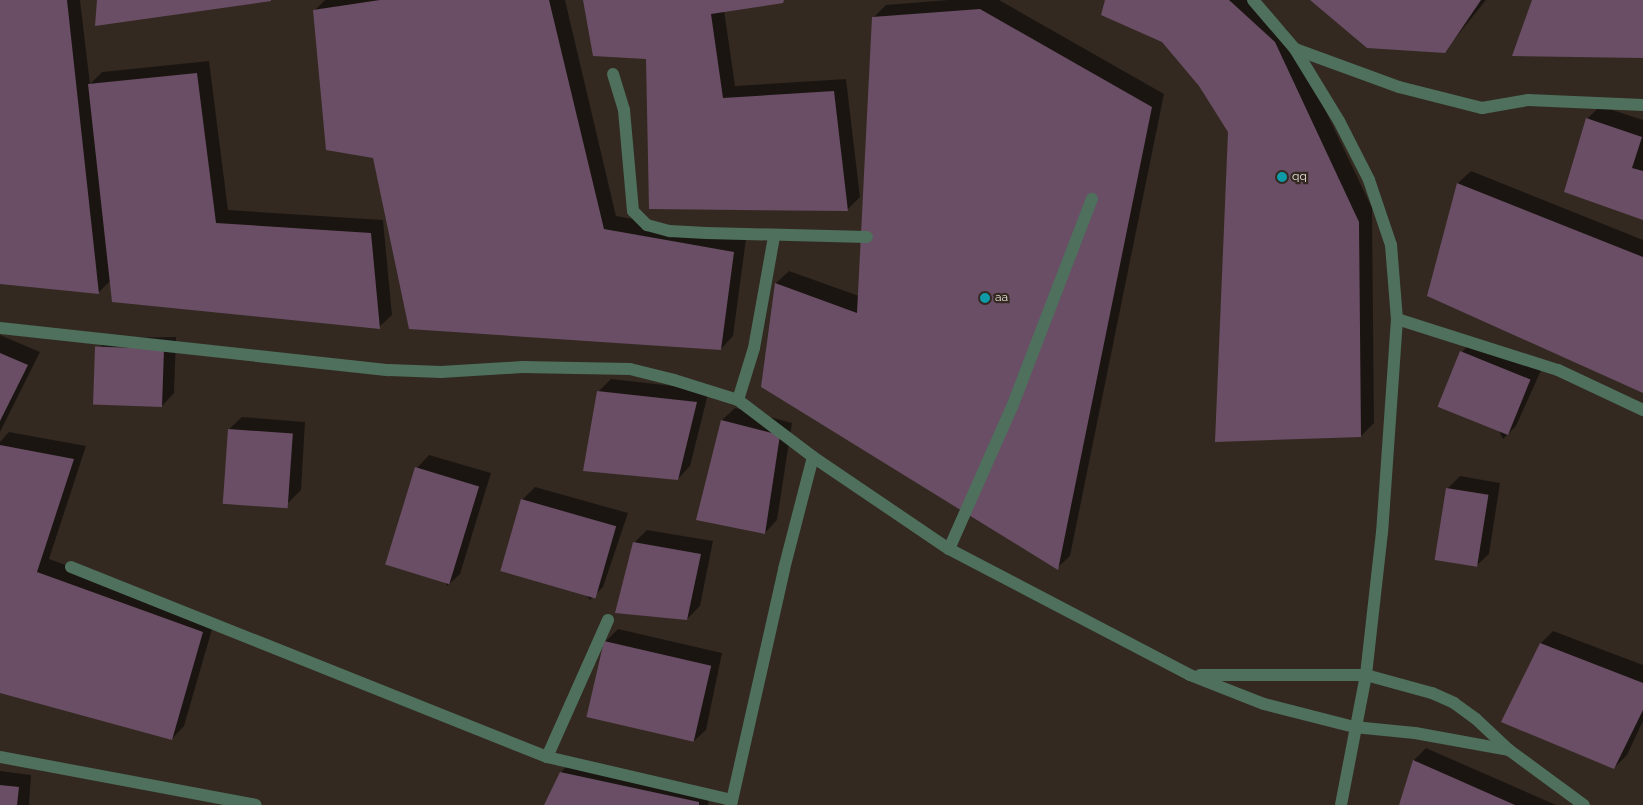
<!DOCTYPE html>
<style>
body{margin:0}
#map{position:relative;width:1643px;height:805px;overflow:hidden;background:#332921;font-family:Raleway,sans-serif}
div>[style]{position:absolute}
.shadow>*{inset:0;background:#0007}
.building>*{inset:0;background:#6a4e65;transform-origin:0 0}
.minor>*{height:12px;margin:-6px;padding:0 6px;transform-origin:6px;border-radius:6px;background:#4e705d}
.dots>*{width:14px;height:14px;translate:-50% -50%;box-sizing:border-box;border:2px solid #332921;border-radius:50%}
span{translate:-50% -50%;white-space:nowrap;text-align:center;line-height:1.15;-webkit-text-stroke:4.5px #332921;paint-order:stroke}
.poi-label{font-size:12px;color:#e7e0db}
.left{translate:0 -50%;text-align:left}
</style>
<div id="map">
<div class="shadow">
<div style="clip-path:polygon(0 0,80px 0,90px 84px,102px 72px,209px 61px,228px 210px,383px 220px,392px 315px,379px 327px,111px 280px,99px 292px,0 282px)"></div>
<div style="clip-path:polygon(325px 0,565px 0,616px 216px,746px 239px,733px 336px,721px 349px,375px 157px,315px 10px)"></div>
<div style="clip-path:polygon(585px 0,784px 0,724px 10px,735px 86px,846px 79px,860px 197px,847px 210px,647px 58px)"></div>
<div style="clip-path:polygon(948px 0,999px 0,1164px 94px,1070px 556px,1057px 568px,763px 387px,776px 283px,789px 271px,859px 296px,873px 18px,886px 5px)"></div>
<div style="clip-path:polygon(1106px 0,1255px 0,1287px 30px,1372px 208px,1374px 423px,1361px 436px,1229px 131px,1200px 85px,1163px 41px)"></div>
<div style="clip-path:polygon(1312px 0,1486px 0,1444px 52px)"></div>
<div style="clip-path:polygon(1600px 106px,1643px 120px,1643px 219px,1587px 119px)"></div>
<div style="clip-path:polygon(1471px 171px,1643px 240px,1643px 391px,1428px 296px,1458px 183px)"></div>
<div style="clip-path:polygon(0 335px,40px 352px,0 432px)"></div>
<div style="clip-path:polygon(176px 337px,174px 393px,162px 406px,97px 350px,109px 338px)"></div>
<div style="clip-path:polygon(1474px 339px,1543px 366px,1516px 426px,1503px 439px,1462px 352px)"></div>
<div style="clip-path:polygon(611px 379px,709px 390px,690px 466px,678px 479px,598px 392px)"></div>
<div style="clip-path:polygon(735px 408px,792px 423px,777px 520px,765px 533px,722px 420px)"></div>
<div style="clip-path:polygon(242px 417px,305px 422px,301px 490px,288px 503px,229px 429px)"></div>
<div style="clip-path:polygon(9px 432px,86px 446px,49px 559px,215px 619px,184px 726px,172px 739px,0 691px,0 442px)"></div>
<div style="clip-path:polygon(429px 455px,491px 473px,460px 574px,447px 586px,417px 468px)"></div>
<div style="clip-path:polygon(1460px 476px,1500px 483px,1489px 554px,1476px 566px,1447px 489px)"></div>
<div style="clip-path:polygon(535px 487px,628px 513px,603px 587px,590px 600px,522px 500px)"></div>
<div style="clip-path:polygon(647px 530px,713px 541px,700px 606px,687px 619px,634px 543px)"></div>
<div style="clip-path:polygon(618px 629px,722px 653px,706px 730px,693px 742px,605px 642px)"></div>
<div style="clip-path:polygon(1553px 631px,1643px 665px,1643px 721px,1627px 755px,1614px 768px,1541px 643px)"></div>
<div style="clip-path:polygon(1426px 748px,1556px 805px,1400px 805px,1414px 760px)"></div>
<div style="clip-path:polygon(574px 759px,711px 790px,708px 805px,545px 805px,561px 772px)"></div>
<div style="clip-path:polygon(0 771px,31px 775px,29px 805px,0 805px)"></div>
</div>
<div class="building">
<div style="clip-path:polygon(0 0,67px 0,99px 294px,0 284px)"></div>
<div style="clip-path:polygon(97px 0,271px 0,271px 1px,95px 26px)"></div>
<div style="clip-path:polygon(380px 0,549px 0,604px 229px,734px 252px,721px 350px,409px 329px,373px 158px,326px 150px,313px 10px)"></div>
<div style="clip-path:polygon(583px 0,784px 0,783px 3px,711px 14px,723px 98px,834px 91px,848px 211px,649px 209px,646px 59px,593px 56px)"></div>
<div style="clip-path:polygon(1105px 0,1229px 0,1275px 42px,1359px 222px,1361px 437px,1215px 442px,1228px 132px,1199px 86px,1162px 42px,1101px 15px)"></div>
<div style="clip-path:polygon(1310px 0,1481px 0,1445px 53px,1367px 48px)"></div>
<div style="clip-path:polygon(1532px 0,1643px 0,1643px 58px,1512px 56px)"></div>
<div style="clip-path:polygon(980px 9px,1152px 107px,1058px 570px,761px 387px,775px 283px,857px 313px,872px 17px)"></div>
<div style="clip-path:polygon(197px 73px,216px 223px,371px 233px,380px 329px,112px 302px,88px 84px)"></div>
<div style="clip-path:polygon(1586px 118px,1642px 137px,1632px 168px,1643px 171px,1643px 220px,1564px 192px)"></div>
<div style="clip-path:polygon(1457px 183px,1643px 257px,1643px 393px,1427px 296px)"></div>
<div style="left:164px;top:349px;width:58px;height:69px;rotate:92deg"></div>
<div style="left:1460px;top:351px;width:76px;height:60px;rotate:22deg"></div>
<div style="clip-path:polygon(0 353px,28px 365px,0 421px)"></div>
<div style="clip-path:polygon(597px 391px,697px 402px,678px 480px,583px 471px)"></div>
<div style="clip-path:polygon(721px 420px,780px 435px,765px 534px,696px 520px)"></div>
<div style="left:228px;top:429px;width:65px;height:75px;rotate:4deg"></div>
<div style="clip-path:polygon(0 445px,74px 459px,37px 572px,203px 632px,172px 740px,0 693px)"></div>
<div style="left:415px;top:467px;width:67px;height:102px;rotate:17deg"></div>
<div style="left:1446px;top:488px;width:43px;height:73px;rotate:9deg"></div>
<div style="left:521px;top:499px;width:99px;height:75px;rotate:16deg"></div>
<div style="clip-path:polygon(633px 542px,701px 554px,687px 620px,615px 613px)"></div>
<div style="left:604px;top:641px;width:110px;height:78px;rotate:13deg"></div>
<div style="clip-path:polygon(1540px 643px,1643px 683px,1643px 710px,1614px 769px,1501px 722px)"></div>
<div style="clip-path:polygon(1413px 760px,1515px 805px,1399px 805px)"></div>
<div style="clip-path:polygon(560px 772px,699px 802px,699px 805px,544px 805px)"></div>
<div style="clip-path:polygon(0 785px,19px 787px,17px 805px,0 805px)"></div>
</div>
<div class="minor">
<div style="left:1253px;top:0;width:65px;rotate:49.4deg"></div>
<div style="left:1295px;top:49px;width:84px;rotate:58.6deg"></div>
<div style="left:1339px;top:121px;width:66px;rotate:63deg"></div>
<div style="left:1369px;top:180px;width:69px;rotate:71.3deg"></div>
<div style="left:1391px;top:245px;width:74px;rotate:85.4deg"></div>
<div style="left:1397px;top:319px;width:214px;rotate:94deg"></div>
<div style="left:1382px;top:532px;width:144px;rotate:96.4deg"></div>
<div style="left:1366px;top:675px;width:132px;rotate:100.9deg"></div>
<div style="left:1295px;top:49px;width:111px;rotate:20.1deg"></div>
<div style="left:1399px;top:87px;width:86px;rotate:14.2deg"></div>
<div style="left:1482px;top:108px;width:47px;rotate:-9.9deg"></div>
<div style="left:1528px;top:100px;width:115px;rotate:2.5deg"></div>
<div style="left:613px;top:74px;width:38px;rotate:73deg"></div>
<div style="left:624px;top:110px;width:101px;rotate:84.9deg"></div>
<div style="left:633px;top:211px;width:20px;rotate:45deg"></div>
<div style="left:647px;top:225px;width:24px;rotate:15deg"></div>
<div style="left:670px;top:231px;width:36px;rotate:3deg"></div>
<div style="left:706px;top:233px;width:161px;rotate:1.4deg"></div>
<div style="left:1397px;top:319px;width:169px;rotate:17.6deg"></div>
<div style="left:1558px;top:370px;width:94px;rotate:25.2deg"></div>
<div style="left:0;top:328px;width:391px;rotate:6.2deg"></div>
<div style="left:389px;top:370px;width:52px;rotate:2.2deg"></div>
<div style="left:441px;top:372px;width:81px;rotate:-3.5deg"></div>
<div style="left:522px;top:367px;width:108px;rotate:1.1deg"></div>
<div style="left:630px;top:369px;width:45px;rotate:14deg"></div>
<div style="left:674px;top:380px;width:67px;rotate:17.4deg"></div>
<div style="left:738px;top:400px;width:94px;rotate:37.2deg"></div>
<div style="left:813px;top:457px;width:164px;rotate:34.1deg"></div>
<div style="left:949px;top:549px;width:272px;rotate:27.6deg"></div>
<div style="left:1190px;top:675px;width:79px;rotate:21.4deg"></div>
<div style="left:1264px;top:704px;width:93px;rotate:14.3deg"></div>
<div style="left:1354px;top:727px;width:61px;rotate:5.6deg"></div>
<div style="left:1415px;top:733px;width:96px;rotate:10.3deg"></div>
<div style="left:738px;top:400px;width:54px;rotate:-72.9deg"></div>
<div style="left:754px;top:348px;width:113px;rotate:-79.8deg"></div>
<div style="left:949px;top:549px;width:155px;rotate:-66.1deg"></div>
<div style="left:1012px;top:407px;width:223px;rotate:-69deg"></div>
<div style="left:71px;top:567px;width:513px;rotate:21.76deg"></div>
<div style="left:547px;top:757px;width:190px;rotate:13.1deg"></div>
<div style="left:1200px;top:675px;width:166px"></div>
<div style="left:1366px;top:675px;width:68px;rotate:15.3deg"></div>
<div style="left:1432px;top:693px;width:24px;rotate:24deg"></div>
<div style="left:1454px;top:703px;width:27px;rotate:36deg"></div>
<div style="left:1476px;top:719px;width:45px;rotate:43.2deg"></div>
<div style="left:1509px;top:750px;width:93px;rotate:36.3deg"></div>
<div style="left:0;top:757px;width:260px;rotate:10.6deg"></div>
<div style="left:547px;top:757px;width:150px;rotate:-66deg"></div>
<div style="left:731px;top:805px;width:242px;rotate:-77.3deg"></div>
<div style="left:784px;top:569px;width:116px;rotate:-75.5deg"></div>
</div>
<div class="dots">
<div style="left:1282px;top:177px;background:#0f9aa8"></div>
<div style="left:985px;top:298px;background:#0f9aa8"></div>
</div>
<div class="poi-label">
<span class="left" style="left:1292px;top:177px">qq</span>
<span class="left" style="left:995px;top:298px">aa</span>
</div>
</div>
